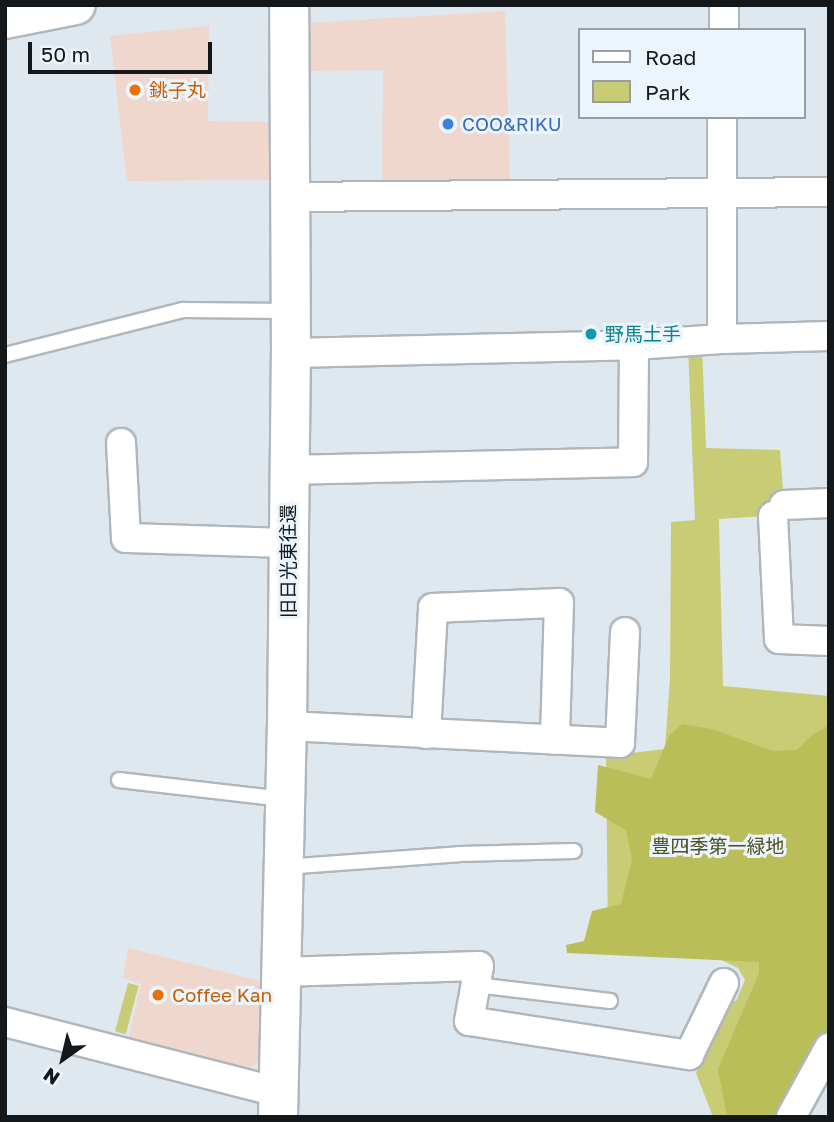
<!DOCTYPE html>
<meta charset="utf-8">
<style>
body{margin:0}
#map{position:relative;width:834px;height:1122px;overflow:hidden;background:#e0e8ef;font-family:"Golos Text","Noto Sans JP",sans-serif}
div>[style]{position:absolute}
.commercial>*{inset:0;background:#efd7ce}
.green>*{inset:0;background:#c8cc75;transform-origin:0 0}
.forest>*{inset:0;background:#babe58}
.roads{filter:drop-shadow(2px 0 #afb7bd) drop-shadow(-2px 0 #afb7bd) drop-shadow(0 2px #afb7bd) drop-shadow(0 -2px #afb7bd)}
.lane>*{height:14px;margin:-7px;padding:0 7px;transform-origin:7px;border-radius:7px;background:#fff}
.street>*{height:28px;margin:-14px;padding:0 14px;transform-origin:14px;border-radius:14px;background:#fff}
.secondary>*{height:38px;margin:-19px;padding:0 19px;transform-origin:19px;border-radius:19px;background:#fff}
.highway>*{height:38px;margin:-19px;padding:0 19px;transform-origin:19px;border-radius:19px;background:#fff}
.dots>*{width:19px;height:19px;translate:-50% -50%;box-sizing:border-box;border:4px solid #edf5fc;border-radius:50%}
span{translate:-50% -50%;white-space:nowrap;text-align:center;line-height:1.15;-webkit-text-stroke:6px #edf5fc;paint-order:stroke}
.food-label{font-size:19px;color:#c56008}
.left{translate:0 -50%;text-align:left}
.shop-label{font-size:19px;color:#366cbe}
.culture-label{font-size:19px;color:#0d838f}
.street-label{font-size:19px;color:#15181a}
.park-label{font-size:19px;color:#4d4f24}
.frame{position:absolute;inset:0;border:7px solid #15181a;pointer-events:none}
.legend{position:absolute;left:578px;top:28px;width:228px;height:91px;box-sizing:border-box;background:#edf5fc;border:2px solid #979da2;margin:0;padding:9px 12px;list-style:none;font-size:21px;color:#15181a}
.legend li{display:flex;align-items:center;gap:14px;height:35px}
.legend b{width:35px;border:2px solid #979da2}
.north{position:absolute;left:28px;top:1024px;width:70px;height:70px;-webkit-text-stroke:5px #edf5fc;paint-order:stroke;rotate:214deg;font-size:19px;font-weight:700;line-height:28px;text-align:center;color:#15181a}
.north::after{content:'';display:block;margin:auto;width:24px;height:32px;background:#15181a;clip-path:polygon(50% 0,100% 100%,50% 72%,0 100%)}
.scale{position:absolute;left:28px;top:42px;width:184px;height:32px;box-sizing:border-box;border:4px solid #15181a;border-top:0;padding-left:9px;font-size:21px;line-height:24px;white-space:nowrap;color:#15181a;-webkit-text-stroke:5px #edf5fc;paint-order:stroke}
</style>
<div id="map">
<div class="commercial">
<div style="clip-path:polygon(505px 11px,510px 183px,382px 182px,383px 70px,309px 71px,306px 23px)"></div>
<div style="clip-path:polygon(209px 26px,208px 121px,272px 122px,274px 180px,127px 181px,110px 36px)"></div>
<div style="clip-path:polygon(128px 948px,265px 982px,264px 1059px,245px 1071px,128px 1040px,141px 984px,123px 978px)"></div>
</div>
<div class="green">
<div style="clip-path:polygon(702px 345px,706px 448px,780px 450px,785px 515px,719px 519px,723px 686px,829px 696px,829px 1026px,782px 1117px,713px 1117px,696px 1073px,726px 1001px,736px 1001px,745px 980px,738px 968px,713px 956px,608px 938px,606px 756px,665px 749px,670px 678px,671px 522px,695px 520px,688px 347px)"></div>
<div style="left:128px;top:983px;width:11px;height:50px;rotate:15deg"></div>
</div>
<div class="forest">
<div style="clip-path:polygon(682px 724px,712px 729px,773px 751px,797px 750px,811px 736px,829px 725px,829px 1035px,781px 1117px,727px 1117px,718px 1069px,759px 973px,759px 962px,567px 953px,566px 945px,584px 941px,592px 911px,621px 904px,632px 859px,626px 830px,595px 812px,598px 765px,651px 779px,669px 736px)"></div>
</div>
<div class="roads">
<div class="lane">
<div style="left:5px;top:355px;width:184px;rotate:-14.2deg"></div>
<div style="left:183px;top:310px;width:106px;rotate:0.5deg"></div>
<div style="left:119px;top:780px;width:165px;rotate:6.6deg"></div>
<div style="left:284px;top:867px;width:175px;rotate:-4.2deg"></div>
<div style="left:459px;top:854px;width:115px;rotate:-1.5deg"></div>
<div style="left:476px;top:985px;width:135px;rotate:6.8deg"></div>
</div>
<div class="street">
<div style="left:724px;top:30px;width:25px;rotate:-90deg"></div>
<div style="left:290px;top:197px;width:539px;rotate:-0.53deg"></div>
<div style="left:722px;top:339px;width:107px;rotate:-1.6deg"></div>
<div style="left:291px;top:353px;width:343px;rotate:-1.3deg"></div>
<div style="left:634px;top:345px;width:88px;rotate:-3.9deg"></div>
<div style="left:722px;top:339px;width:222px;rotate:-90deg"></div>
<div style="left:121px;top:443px;width:95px;rotate:87deg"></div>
<div style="left:126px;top:538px;width:162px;rotate:1.8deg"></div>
<div style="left:289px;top:470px;width:344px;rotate:-1.3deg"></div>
<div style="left:633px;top:462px;width:117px;rotate:-89.5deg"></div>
<div style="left:784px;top:505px;width:45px;rotate:-2.5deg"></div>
<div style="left:773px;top:516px;width:123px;rotate:87.2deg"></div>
<div style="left:779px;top:639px;width:50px;rotate:2.3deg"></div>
<div style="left:287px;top:726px;width:333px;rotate:2.9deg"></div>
<div style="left:620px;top:743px;width:111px;rotate:-87.4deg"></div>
<div style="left:426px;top:734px;width:126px;rotate:-86.8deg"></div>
<div style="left:433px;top:608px;width:126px;rotate:-2.3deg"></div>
<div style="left:559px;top:603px;width:137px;rotate:91.7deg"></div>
<div style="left:279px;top:972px;width:200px;rotate:-1.7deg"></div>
<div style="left:479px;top:966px;width:56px;rotate:100.3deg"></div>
<div style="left:469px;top:1021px;width:223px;rotate:8.8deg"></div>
<div style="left:689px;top:1055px;width:80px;rotate:-64.1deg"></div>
<div style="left:5px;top:1022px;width:282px;rotate:14.4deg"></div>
<div style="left:791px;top:1117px;width:79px;rotate:-61.2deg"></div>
</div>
<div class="secondary">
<div style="left:278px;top:1117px;width:391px;rotate:-88.7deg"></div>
<div style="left:287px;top:726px;width:373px;rotate:-89.4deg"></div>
<div style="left:291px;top:353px;width:348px;rotate:-90.3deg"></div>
</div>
<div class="highway">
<div style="left:5px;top:19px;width:72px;rotate:-11.2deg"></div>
</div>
</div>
<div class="dots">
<div style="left:135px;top:90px;background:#e8710a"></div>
<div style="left:448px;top:124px;background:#3f7fe0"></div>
<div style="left:591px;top:334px;background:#0f9aa8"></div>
<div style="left:158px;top:995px;background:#e8710a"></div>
</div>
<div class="food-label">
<span class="left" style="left:149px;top:90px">銚子丸</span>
<span class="left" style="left:172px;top:995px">Coffee Kan</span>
</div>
<div class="shop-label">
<span class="left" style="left:462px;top:124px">COO&amp;RIKU</span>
</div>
<div class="culture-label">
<span class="left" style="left:605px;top:334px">野馬土手</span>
</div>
<div class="street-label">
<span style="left:288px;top:561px;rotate:-90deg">旧日光東往還</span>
</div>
<div class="park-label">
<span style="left:718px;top:846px">豊四季第一緑地</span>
</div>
<div class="frame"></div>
<ul class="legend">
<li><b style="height:9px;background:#fff"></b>Road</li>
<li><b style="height:19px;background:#c8cc75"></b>Park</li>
</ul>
<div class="north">N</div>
<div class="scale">50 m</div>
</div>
